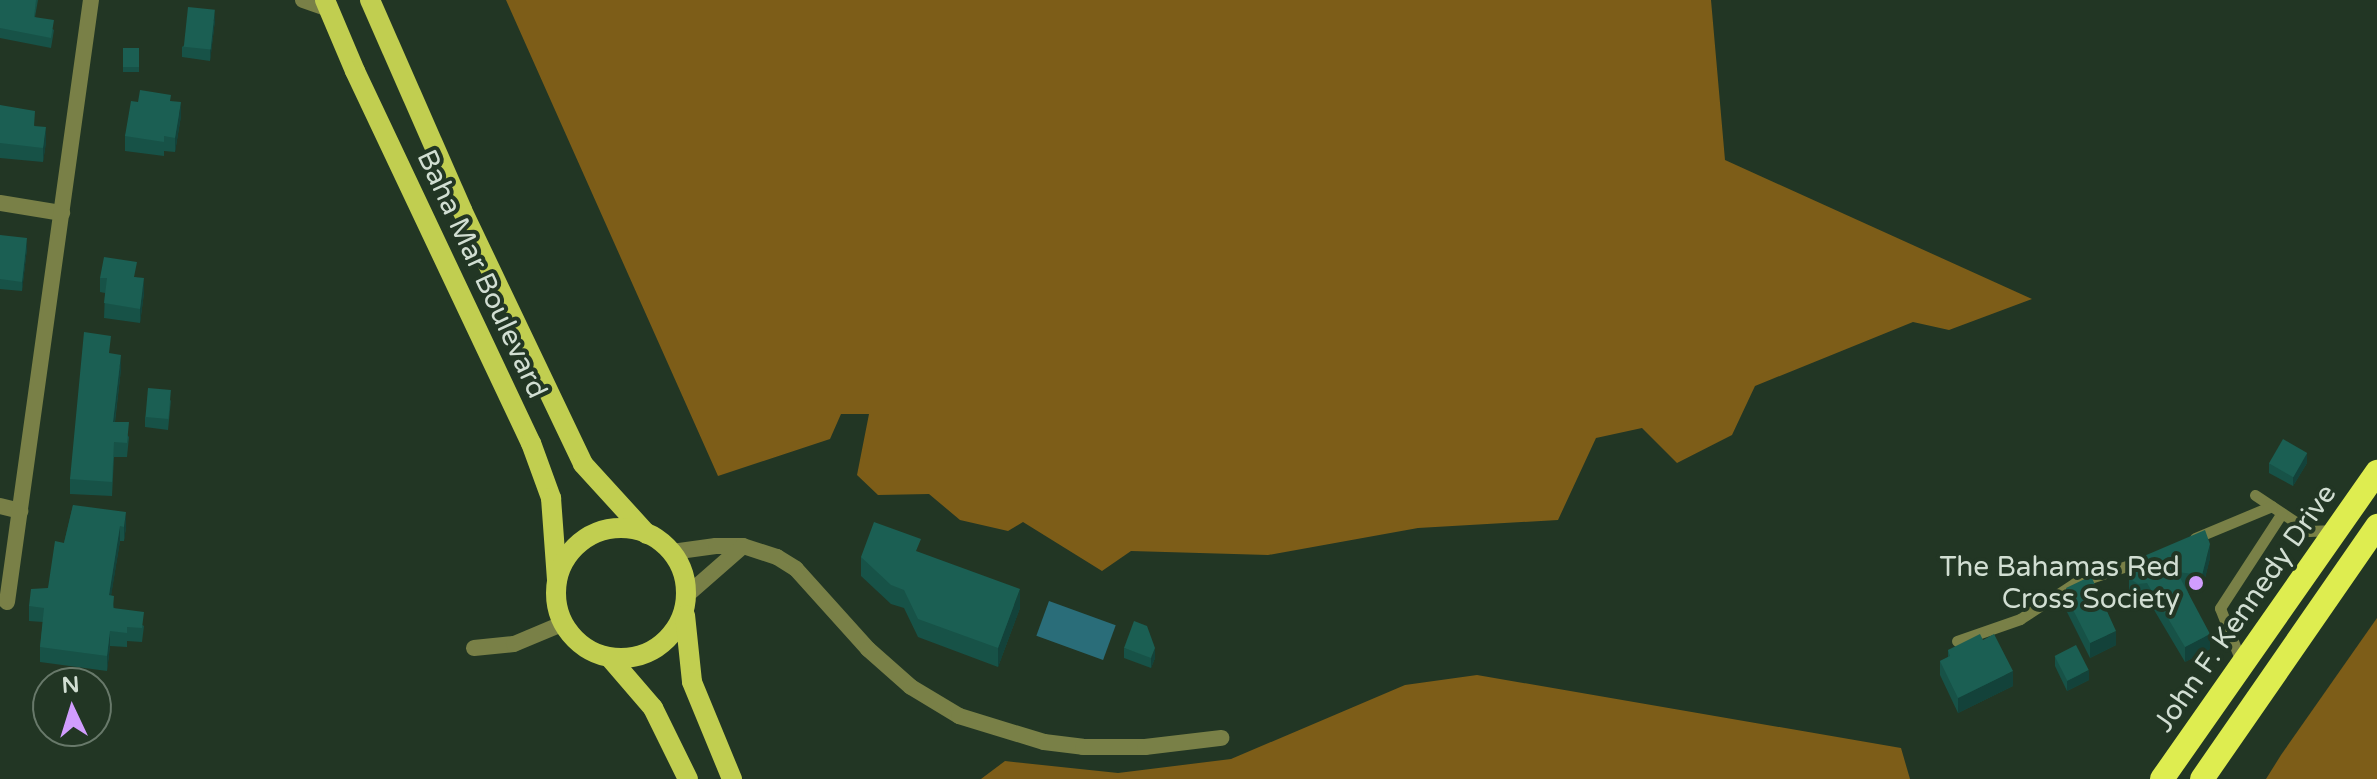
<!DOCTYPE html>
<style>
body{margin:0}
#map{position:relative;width:2377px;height:779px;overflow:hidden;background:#223624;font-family:"Varela Round",sans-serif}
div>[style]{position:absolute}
.forest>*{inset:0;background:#7d5d18}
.water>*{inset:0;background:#2a6d79;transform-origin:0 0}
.lane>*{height:11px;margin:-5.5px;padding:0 5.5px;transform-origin:5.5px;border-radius:5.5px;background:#798047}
.street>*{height:16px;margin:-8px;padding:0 8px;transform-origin:8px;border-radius:8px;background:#798047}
.primary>*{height:20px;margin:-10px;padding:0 10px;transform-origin:10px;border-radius:10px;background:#c1ce50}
.primary>.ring{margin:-10px;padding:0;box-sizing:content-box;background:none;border:20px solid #c1ce50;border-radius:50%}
.highway>*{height:24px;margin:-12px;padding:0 12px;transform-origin:12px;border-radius:12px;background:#deed50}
.wall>*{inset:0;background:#175247;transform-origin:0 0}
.shaded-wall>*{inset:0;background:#13423a}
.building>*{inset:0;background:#1b5f53;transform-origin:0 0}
.dots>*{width:22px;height:22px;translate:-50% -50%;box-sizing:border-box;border:4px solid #223624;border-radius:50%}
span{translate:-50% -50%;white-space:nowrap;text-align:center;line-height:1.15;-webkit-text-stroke:8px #223624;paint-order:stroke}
.street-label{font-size:28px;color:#d1ded2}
.poi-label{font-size:28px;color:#d1ded2}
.right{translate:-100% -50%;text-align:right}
.north{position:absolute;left:32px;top:667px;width:80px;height:80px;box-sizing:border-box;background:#223624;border:2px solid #68796a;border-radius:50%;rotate:356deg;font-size:22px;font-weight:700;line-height:32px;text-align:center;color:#d1ded2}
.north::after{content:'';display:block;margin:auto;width:28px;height:36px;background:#d19dfe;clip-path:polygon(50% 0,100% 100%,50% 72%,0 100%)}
</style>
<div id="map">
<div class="forest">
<div style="clip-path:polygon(506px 0,1711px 0,1725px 160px,2032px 299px,1949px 330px,1913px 322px,1755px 386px,1732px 435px,1677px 463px,1642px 428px,1596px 438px,1558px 520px,1418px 528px,1268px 555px,1131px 551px,1102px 571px,1023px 522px,1008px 531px,960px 520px,929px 494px,878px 495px,857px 475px,869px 414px,841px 414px,830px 439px,718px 476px)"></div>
<div style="clip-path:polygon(2377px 618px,2377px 779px,2266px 779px,2281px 755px)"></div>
<div style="clip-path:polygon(1477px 675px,1901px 748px,1910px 779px,981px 779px,1005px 761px,1118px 773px,1231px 759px,1405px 685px)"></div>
</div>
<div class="water">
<div style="left:1049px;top:601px;width:71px;height:37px;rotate:20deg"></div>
</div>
<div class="lane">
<div style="left:2255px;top:495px;width:65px;rotate:33.7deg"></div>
<div style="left:2309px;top:531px;width:26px;rotate:-2deg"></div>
<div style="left:2195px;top:538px;width:83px;rotate:-22.6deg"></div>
<div style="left:1957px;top:641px;width:67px;rotate:-19.2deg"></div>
<div style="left:2020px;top:619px;width:66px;rotate:-33.2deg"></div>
<div style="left:2075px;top:583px;width:71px;rotate:-18.2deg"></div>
<div style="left:2242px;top:664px;width:60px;rotate:-111.4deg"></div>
<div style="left:2220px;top:608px;width:113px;rotate:-56.9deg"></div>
</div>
<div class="street">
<div style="left:303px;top:0;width:28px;rotate:19deg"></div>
<div style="left:0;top:203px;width:63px;rotate:9.2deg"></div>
<div style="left:0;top:506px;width:21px;rotate:14deg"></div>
<div style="left:672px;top:552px;width:44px;rotate:-7.8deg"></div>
<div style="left:716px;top:546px;width:27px"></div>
<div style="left:743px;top:546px;width:36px;rotate:18deg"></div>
<div style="left:777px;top:557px;width:22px;rotate:32deg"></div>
<div style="left:796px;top:569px;width:108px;rotate:48deg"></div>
<div style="left:868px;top:649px;width:57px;rotate:41.5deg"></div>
<div style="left:911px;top:687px;width:56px;rotate:31.1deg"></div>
<div style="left:959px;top:716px;width:89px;rotate:17deg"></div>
<div style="left:1044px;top:742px;width:39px;rotate:7deg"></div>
<div style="left:1083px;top:747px;width:62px"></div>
<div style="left:1145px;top:747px;width:77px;rotate:-6.8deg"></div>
<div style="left:687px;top:595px;width:74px;rotate:-41.2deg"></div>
<div style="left:7px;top:602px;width:608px;rotate:-82.06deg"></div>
<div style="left:474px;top:648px;width:40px;rotate:-5.7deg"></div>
<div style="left:514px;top:644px;width:54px;rotate:-22.8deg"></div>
</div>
<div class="primary">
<div style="left:325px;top:0;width:77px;rotate:67.1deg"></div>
<div style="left:355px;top:71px;width:412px;rotate:64.7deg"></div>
<div style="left:531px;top:443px;width:59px;rotate:70deg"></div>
<div style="left:551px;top:498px;width:82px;rotate:85.8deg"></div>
<div style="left:370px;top:0;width:229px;rotate:66.3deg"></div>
<div style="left:462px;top:210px;width:281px;rotate:64.5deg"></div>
<div style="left:583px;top:464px;width:95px;rotate:47.6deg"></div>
<div class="ring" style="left:556px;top:528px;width:110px;height:110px"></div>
<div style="left:685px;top:615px;width:67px;rotate:84deg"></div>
<div style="left:692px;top:682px;width:105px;rotate:67.6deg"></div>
<div style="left:610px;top:658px;width:66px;rotate:49.3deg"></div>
<div style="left:653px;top:708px;width:79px;rotate:63.8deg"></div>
</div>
<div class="highway">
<div style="left:2162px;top:779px;width:375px;rotate:-55deg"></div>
<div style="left:2202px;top:779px;width:308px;rotate:-55.3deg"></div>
</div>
<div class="wall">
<div style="clip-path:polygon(0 0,38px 0,35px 17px,54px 30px,51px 48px,0 38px)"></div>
<div style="clip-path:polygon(215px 20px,210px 61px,182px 57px,182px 47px)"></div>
<div style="left:123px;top:48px;width:16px;height:24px"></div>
<div style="clip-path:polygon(171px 101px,181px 116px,175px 152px,164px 151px,164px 156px,125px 151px,125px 136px,138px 102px)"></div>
<div style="clip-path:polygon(0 105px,35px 126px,46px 142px,43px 162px,0 158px)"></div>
<div style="clip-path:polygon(0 235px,27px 248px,22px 291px,0 289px)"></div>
<div style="clip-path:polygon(136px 277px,144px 293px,140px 323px,104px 318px,105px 293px,100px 292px,100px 278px)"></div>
<div style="clip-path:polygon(111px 354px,121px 369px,115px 422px,129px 437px,127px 457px,114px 457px,112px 496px,70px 494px,70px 479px)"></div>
<div style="clip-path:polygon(171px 400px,168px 430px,145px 427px,145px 417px)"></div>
<div style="clip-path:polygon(2269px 463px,2307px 463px,2293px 486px,2269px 473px)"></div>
<div style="clip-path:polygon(73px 505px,126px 527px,124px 541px,120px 541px,111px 595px,114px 608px,144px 626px,142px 642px,127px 641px,127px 647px,110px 646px,107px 671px,40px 662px,40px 647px,43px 622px,29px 621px,29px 606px,48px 588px,64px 543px)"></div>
<div style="clip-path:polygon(921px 553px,1020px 608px,998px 667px,918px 637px,904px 608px,891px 604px,861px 576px,861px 557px)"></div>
<div style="clip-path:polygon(2210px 558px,2202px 590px,2186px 587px,2210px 649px,2185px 662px,2147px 598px,2138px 599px,2129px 593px,2129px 578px)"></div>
<div style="clip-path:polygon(2066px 588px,2116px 645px,2090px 658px,2066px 610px)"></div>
<div style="clip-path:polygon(1983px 640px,2013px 686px,1958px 713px,1940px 675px,1940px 661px,1948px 657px,1948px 650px)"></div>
<div style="clip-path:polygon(1124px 648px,1155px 658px,1151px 668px,1124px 658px)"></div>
<div style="clip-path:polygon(2055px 656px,2089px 680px,2067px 691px,2055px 666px)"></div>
</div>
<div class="shaded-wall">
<div style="clip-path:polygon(215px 10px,215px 20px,210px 61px,210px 51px)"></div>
<div style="clip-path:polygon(181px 102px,181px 116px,175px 152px,175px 138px)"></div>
<div style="clip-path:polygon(46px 127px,46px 142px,43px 162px,43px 148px)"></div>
<div style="clip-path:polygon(27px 238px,27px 248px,22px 291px,22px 282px)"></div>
<div style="clip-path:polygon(144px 278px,144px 293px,140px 323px,140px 309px)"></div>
<div style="clip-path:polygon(121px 355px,121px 369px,113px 436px,113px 422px)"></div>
<div style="clip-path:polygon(2307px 453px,2307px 463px,2293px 486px,2293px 477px)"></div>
<div style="clip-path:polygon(126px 512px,126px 527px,124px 541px,124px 527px)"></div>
<div style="clip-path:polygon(120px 526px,120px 541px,109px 609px,109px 595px)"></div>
<div style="clip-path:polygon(2210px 544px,2210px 558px,2202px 590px,2202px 575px)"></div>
<div style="clip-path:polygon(1020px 589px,1020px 608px,998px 667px,998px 648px)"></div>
<div style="clip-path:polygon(110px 631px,110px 646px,107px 671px,107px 656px)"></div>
<div style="clip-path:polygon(2116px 631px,2116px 645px,2090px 658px,2090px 643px)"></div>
<div style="clip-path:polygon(2210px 634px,2210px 649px,2185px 662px,2185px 647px)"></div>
<div style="clip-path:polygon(1155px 648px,1155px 658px,1151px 668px,1151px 658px)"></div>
<div style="clip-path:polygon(2089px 670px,2089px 680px,2067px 691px,2067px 681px)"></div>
<div style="clip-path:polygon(2013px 671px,2013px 686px,1958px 713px,1958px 698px)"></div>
</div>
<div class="building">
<div style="clip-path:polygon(0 0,36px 0,34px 17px,54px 20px,51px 38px,0 28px)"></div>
<div style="left:188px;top:7px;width:27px;height:40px;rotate:6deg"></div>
<div style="left:123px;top:48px;width:16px;height:19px"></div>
<div style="clip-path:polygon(140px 90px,171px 95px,170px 101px,181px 102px,175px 138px,164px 136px,164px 142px,125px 136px,131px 101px,138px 102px)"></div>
<div style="clip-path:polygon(0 105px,35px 111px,34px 126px,46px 127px,43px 148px,0 143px)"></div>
<div style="clip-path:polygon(0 235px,27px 238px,22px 282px,0 279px)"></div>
<div style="clip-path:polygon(104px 257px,137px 262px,134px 277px,144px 278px,140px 309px,104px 303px,107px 278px,100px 278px)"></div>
<div style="clip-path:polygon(84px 332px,111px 336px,109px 353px,121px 355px,113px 422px,129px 422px,127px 443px,114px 442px,112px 482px,70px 479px)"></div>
<div style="left:148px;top:388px;width:23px;height:29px;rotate:5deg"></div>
<div style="left:2283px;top:439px;width:28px;height:28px;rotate:30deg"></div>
<div style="clip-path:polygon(73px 505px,126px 512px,124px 527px,120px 526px,109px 595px,114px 596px,113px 608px,144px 612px,142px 628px,127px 627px,127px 633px,110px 631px,107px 656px,40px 647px,44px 608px,29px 606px,31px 589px,48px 588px,55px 541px,64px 543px)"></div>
<div style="clip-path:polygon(874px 522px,921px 539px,916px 551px,1020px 589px,998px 648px,918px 619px,904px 590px,891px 585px,861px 557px)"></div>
<div style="clip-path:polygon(2205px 530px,2210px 544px,2202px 575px,2177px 572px,2210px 634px,2185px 647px,2147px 583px,2138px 584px,2129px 578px,2130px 562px)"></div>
<div style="clip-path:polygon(2091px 576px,2116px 631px,2090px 643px,2066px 596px,2070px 594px,2066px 588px)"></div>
<div style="clip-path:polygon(1134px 621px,1147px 626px,1155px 648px,1151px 658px,1124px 648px)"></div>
<div style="clip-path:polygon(1980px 634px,1983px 640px,1994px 634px,2013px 671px,1958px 698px,1940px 661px,1950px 656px,1948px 650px)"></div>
<div style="left:2076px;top:645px;width:28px;height:24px;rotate:63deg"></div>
</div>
<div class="dots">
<div style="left:2196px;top:583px;background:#d19dfe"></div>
</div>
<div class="street-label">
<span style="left:482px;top:274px;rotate:65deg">Baha Mar Boulevard</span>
<span style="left:2245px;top:608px;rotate:-55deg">John F. Kennedy Drive</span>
</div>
<div class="poi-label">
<span class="right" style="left:2180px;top:583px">The Bahamas Red<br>Cross Society</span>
</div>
<div class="north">N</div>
</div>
